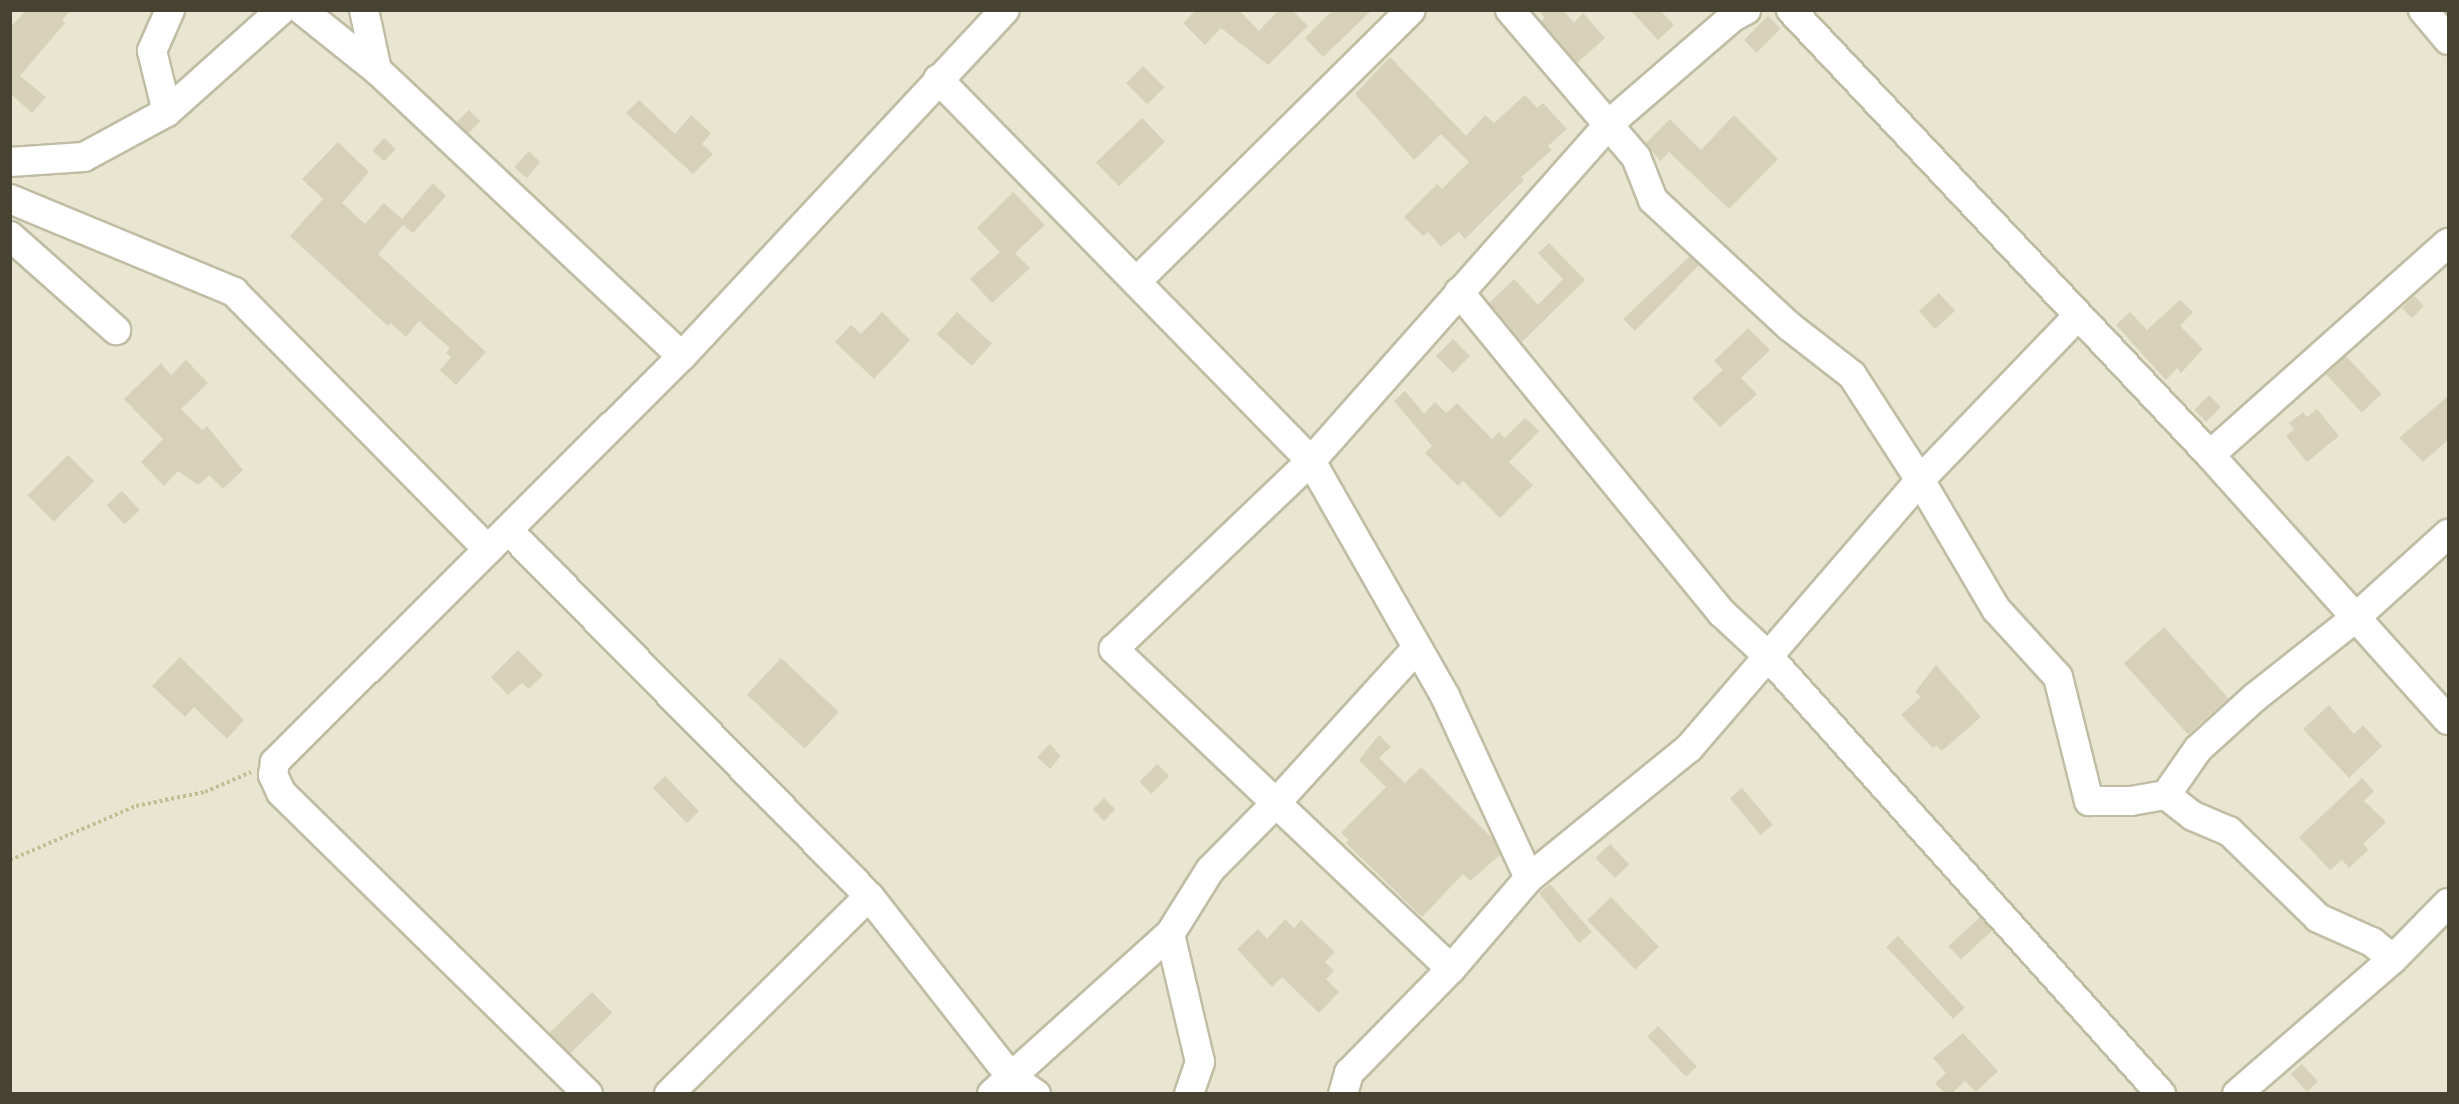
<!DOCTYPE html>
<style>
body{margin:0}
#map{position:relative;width:2459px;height:1104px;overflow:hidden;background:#f4f2e4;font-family:Rubik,sans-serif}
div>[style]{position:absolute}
.residential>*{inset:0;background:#e8e6d1;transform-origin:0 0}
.building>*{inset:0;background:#d6d1b8;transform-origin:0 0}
.path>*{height:4px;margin-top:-2px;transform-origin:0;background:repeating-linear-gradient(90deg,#c3bd95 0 3px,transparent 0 6px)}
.roads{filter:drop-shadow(2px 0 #c0bda5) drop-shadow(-2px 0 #c0bda5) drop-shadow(0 2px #c0bda5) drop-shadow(0 -2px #c0bda5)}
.minor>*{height:28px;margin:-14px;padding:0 14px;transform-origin:14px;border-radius:14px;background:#fff}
span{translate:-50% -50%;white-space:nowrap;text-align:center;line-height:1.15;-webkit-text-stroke:4.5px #fff;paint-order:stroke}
.frame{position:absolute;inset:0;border:12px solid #464333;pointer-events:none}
</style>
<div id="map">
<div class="residential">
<div style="left:11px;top:11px;width:2437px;height:1082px"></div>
</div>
<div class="building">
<div style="clip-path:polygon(26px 10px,71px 10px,62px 20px,65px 23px,20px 76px,46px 97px,32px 113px,10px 93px,10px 28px)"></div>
<div style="clip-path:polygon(1196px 10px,1239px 10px,1259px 31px,1279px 10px,1292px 10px,1308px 26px,1268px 65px,1221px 28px,1205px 45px,1183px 23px)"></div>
<div style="clip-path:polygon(1333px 10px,1372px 10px,1323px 57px,1305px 38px)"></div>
<div style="clip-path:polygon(1538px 10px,1563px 10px,1574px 23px,1583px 13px,1605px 38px,1577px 63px,1541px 21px,1545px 18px)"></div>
<div style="clip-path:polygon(1630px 10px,1660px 10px,1674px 25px,1658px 40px)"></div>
<div style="left:1768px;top:16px;width:18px;height:34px;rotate:45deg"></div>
<div style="clip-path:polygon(1390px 57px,1466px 136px,1485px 115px,1494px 123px,1525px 95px,1537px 108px,1543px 103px,1567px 129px,1548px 146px,1552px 150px,1521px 177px,1524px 180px,1465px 239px,1459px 232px,1441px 247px,1428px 232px,1423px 236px,1404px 217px,1437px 184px,1442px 189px,1469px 162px,1441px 134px,1414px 160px,1355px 94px)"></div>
<div style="left:1143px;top:66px;width:30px;height:24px;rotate:45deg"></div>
<div style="clip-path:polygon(639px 100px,675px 134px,691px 115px,711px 133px,702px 144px,713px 154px,693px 174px,626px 113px)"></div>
<div style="left:469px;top:110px;width:16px;height:18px;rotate:45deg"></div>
<div style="clip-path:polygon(1734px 115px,1778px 159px,1729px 209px,1669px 152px,1660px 161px,1646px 143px,1670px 119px,1701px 150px)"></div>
<div style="left:1142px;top:118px;width:33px;height:64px;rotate:46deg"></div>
<div style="left:384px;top:138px;width:16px;height:17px;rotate:43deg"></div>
<div style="clip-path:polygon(338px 142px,369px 172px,342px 203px,365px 224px,384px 203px,402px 219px,433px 183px,446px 196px,413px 233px,403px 225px,378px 254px,486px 352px,456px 385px,440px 370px,451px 357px,446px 353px,450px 348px,419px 321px,406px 337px,391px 323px,388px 326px,290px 236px,323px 199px,302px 179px)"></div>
<div style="clip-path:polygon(529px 151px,540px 162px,527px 178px,514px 167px)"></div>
<div style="clip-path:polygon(1013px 192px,1045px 225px,1015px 253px,1030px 268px,992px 303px,970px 279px,1000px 252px,977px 228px)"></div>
<div style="clip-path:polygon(1549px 243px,1585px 280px,1522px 342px,1489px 303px,1514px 279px,1538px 305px,1563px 279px,1538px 253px)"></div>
<div style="clip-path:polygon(1690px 256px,1699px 265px,1635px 331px,1623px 319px)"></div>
<div style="left:1939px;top:293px;width:24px;height:27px;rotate:48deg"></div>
<div style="left:2414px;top:296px;width:14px;height:17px;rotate:45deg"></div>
<div style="clip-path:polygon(2180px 300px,2193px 312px,2180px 326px,2203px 349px,2181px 373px,2177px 368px,2166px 380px,2116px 325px,2130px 312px,2147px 330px)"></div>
<div style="clip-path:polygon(882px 312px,910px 340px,874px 379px,835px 342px,851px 325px,861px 334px)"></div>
<div style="left:957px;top:312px;width:47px;height:30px;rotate:42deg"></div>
<div style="clip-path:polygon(1748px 328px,1770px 350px,1741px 378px,1757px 394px,1720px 427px,1692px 398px,1723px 370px,1714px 361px)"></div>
<div style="left:1453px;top:339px;width:24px;height:24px;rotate:45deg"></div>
<div style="left:2346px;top:356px;width:52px;height:27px;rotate:47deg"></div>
<div style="clip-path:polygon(186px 360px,208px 383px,181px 409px,202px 430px,207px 426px,243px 470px,223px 489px,209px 475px,198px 485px,178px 471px,164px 486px,141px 462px,163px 439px,124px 399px,161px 363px,171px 375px)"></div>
<div style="clip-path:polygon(1405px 391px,1424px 414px,1435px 402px,1446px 413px,1457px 403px,1492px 439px,1499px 432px,1505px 438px,1525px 418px,1539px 431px,1509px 462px,1533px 485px,1500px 518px,1463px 481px,1458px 486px,1425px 453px,1432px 446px,1394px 401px)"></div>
<div style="left:2209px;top:395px;width:17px;height:21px;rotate:45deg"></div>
<div style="clip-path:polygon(2448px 396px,2448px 440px,2423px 462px,2399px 438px)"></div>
<div style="clip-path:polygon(2317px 409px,2339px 436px,2307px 462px,2286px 436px,2294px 429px,2289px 423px,2303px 412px,2307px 417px)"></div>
<div style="left:68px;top:455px;width:37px;height:57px;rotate:45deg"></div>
<div style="left:122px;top:491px;width:26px;height:21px;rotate:47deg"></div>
<div style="left:2164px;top:627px;width:96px;height:54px;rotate:48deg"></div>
<div style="clip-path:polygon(518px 650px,543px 675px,529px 689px,522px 683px,508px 695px,491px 677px)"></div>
<div style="clip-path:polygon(180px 657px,244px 720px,227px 739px,194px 707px,185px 717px,152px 686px)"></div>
<div style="left:781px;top:658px;width:79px;height:50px;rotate:43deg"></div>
<div style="clip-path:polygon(1936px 665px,1981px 717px,1942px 751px,1936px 745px,1933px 748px,1901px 715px,1921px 697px,1915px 692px)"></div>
<div style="clip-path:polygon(2329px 705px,2354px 734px,2363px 725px,2382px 746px,2349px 778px,2303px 729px)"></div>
<div style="clip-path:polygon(1379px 735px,1391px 747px,1379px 758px,1405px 783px,1421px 767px,1493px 839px,1500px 855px,1470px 881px,1463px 874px,1422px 917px,1346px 843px,1349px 840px,1341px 833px,1386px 787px,1359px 760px)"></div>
<div style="clip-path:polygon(1050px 744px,1061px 756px,1050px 769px,1037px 757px)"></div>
<div style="left:1157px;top:764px;width:17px;height:25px;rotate:45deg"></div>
<div style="left:665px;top:776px;width:49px;height:17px;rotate:46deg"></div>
<div style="clip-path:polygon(2362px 778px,2374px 791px,2364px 801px,2386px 822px,2363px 844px,2368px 850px,2349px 868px,2342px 860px,2330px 870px,2299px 837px)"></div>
<div style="left:1742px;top:788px;width:48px;height:16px;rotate:50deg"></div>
<div style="left:1104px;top:798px;width:16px;height:16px;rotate:45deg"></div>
<div style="left:1610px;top:844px;width:28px;height:20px;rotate:46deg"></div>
<div style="clip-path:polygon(1550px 884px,1592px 932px,1579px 943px,1539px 893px)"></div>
<div style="left:1611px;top:897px;width:69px;height:33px;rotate:46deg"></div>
<div style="left:1980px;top:917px;width:18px;height:43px;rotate:47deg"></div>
<div style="clip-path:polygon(1285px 919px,1294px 928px,1301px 920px,1335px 952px,1325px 962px,1334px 971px,1326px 979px,1339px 992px,1319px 1013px,1282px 977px,1272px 987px,1237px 949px,1258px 929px,1267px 939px)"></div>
<div style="left:1898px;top:936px;width:98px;height:16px;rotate:47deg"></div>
<div style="left:592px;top:992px;width:29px;height:59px;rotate:46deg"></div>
<div style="left:1658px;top:1026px;width:56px;height:15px;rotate:46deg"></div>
<div style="clip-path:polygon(1963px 1033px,1998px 1071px,1976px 1092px,1965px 1081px,1951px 1094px,1945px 1094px,1935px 1083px,1946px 1073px,1933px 1058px)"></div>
<div style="left:2302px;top:1064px;width:24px;height:15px;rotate:48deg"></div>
</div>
<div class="path">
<div style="left:10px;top:860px;width:137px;rotate:-23.2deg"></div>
<div style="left:136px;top:806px;width:70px;rotate:-11.5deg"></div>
<div style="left:205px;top:792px;width:50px;rotate:-23.5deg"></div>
</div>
<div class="roads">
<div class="minor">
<div style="left:302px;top:10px;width:96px;rotate:38.7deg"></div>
<div style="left:377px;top:70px;width:418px;rotate:43.2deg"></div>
<div style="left:364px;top:10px;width:61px;rotate:77.8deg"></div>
<div style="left:1510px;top:10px;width:194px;rotate:49.4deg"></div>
<div style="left:1636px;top:157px;width:46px;rotate:68.4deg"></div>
<div style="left:1653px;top:200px;width:185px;rotate:42.8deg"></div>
<div style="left:1789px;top:326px;width:80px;rotate:37.9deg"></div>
<div style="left:1852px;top:375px;width:125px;rotate:57.1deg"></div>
<div style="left:1920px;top:480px;width:150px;rotate:59.5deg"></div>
<div style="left:1996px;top:609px;width:92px;rotate:47.6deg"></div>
<div style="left:2058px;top:677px;width:128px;rotate:76deg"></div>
<div style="left:2089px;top:801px;width:42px"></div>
<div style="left:2131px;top:801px;width:36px;rotate:-10deg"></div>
<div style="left:2166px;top:795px;width:56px;rotate:-55.2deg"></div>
<div style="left:2198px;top:749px;width:76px;rotate:-42.3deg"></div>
<div style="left:2254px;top:698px;width:127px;rotate:-38.3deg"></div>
<div style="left:2354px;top:619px;width:127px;rotate:-42.1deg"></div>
<div style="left:1791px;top:10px;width:611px;rotate:46.72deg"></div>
<div style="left:2210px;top:455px;width:356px;rotate:48.1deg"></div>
<div style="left:2423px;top:10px;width:39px;rotate:50deg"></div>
<div style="left:938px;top:79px;width:534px;rotate:45.68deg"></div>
<div style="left:1311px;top:461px;width:271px;rotate:60.3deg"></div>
<div style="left:1445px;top:696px;width:200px;rotate:65.2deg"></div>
<div style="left:167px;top:112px;width:63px;rotate:-103.8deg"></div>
<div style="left:152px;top:51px;width:45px;rotate:-66.3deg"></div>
<div style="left:10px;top:162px;width:74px;rotate:-3.9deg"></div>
<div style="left:84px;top:157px;width:94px;rotate:-28.5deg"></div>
<div style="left:167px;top:112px;width:153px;rotate:-41.8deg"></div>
<div style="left:10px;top:199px;width:243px;rotate:22.5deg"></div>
<div style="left:234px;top:292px;width:362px;rotate:45.4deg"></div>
<div style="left:10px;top:236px;width:142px;rotate:41.6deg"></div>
<div style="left:1137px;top:281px;width:385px;rotate:-44.7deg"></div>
<div style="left:1459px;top:292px;width:415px;rotate:50.7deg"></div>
<div style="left:1722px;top:613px;width:62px;rotate:43deg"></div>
<div style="left:1767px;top:655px;width:590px;rotate:48.09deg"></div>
<div style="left:2210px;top:455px;width:319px;rotate:-41.7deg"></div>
<div style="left:508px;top:530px;width:514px;rotate:45.39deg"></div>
<div style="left:869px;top:896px;width:229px;rotate:51.9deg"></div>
<div style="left:1010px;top:1076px;width:32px;rotate:35deg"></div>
<div style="left:1417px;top:648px;width:210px;rotate:132.3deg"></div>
<div style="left:1276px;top:803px;width:241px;rotate:43.5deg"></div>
<div style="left:2166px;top:795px;width:34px;rotate:38deg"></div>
<div style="left:2193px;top:816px;width:39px;rotate:23deg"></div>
<div style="left:2229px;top:831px;width:124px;rotate:44.3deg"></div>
<div style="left:2318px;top:918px;width:59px;rotate:24deg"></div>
<div style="left:2372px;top:942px;width:27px;rotate:39deg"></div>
<div style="left:2393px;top:959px;width:78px;rotate:-45.5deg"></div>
<div style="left:588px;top:1094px;width:431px;rotate:-135.5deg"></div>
<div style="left:281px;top:792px;width:19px;rotate:-115deg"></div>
<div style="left:273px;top:775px;width:13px;rotate:-81deg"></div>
<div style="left:275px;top:762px;width:575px;rotate:-44.93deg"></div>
<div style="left:682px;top:356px;width:473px;rotate:-47deg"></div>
<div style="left:669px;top:1094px;width:281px;rotate:-44.7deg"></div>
<div style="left:992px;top:1094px;width:239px;rotate:-42deg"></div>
<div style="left:1189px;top:1094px;width:34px;rotate:-71deg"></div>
<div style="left:1200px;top:1062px;width:131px;rotate:-103.2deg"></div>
<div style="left:1170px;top:934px;width:75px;rotate:-58deg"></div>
<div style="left:1210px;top:870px;width:94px;rotate:-45.4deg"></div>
<div style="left:1276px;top:803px;width:224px;rotate:-136.5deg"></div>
<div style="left:1114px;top:649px;width:272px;rotate:-43.7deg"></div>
<div style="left:1311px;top:461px;width:451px;rotate:-48.5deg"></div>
<div style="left:1610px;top:123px;width:162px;rotate:-40.8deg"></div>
<div style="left:1733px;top:17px;width:15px;rotate:-28deg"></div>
<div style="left:1343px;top:1094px;width:22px;rotate:-74deg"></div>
<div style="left:1349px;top:1073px;width:146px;rotate:-45.6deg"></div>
<div style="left:1451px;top:969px;width:120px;rotate:-49.4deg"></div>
<div style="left:1529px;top:878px;width:206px;rotate:-39.1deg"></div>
<div style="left:1689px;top:748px;width:354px;rotate:-49.2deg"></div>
<div style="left:1920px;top:480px;width:228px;rotate:-46.1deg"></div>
<div style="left:2237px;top:1094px;width:206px;rotate:-40.9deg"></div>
</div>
</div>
<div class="frame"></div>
</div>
